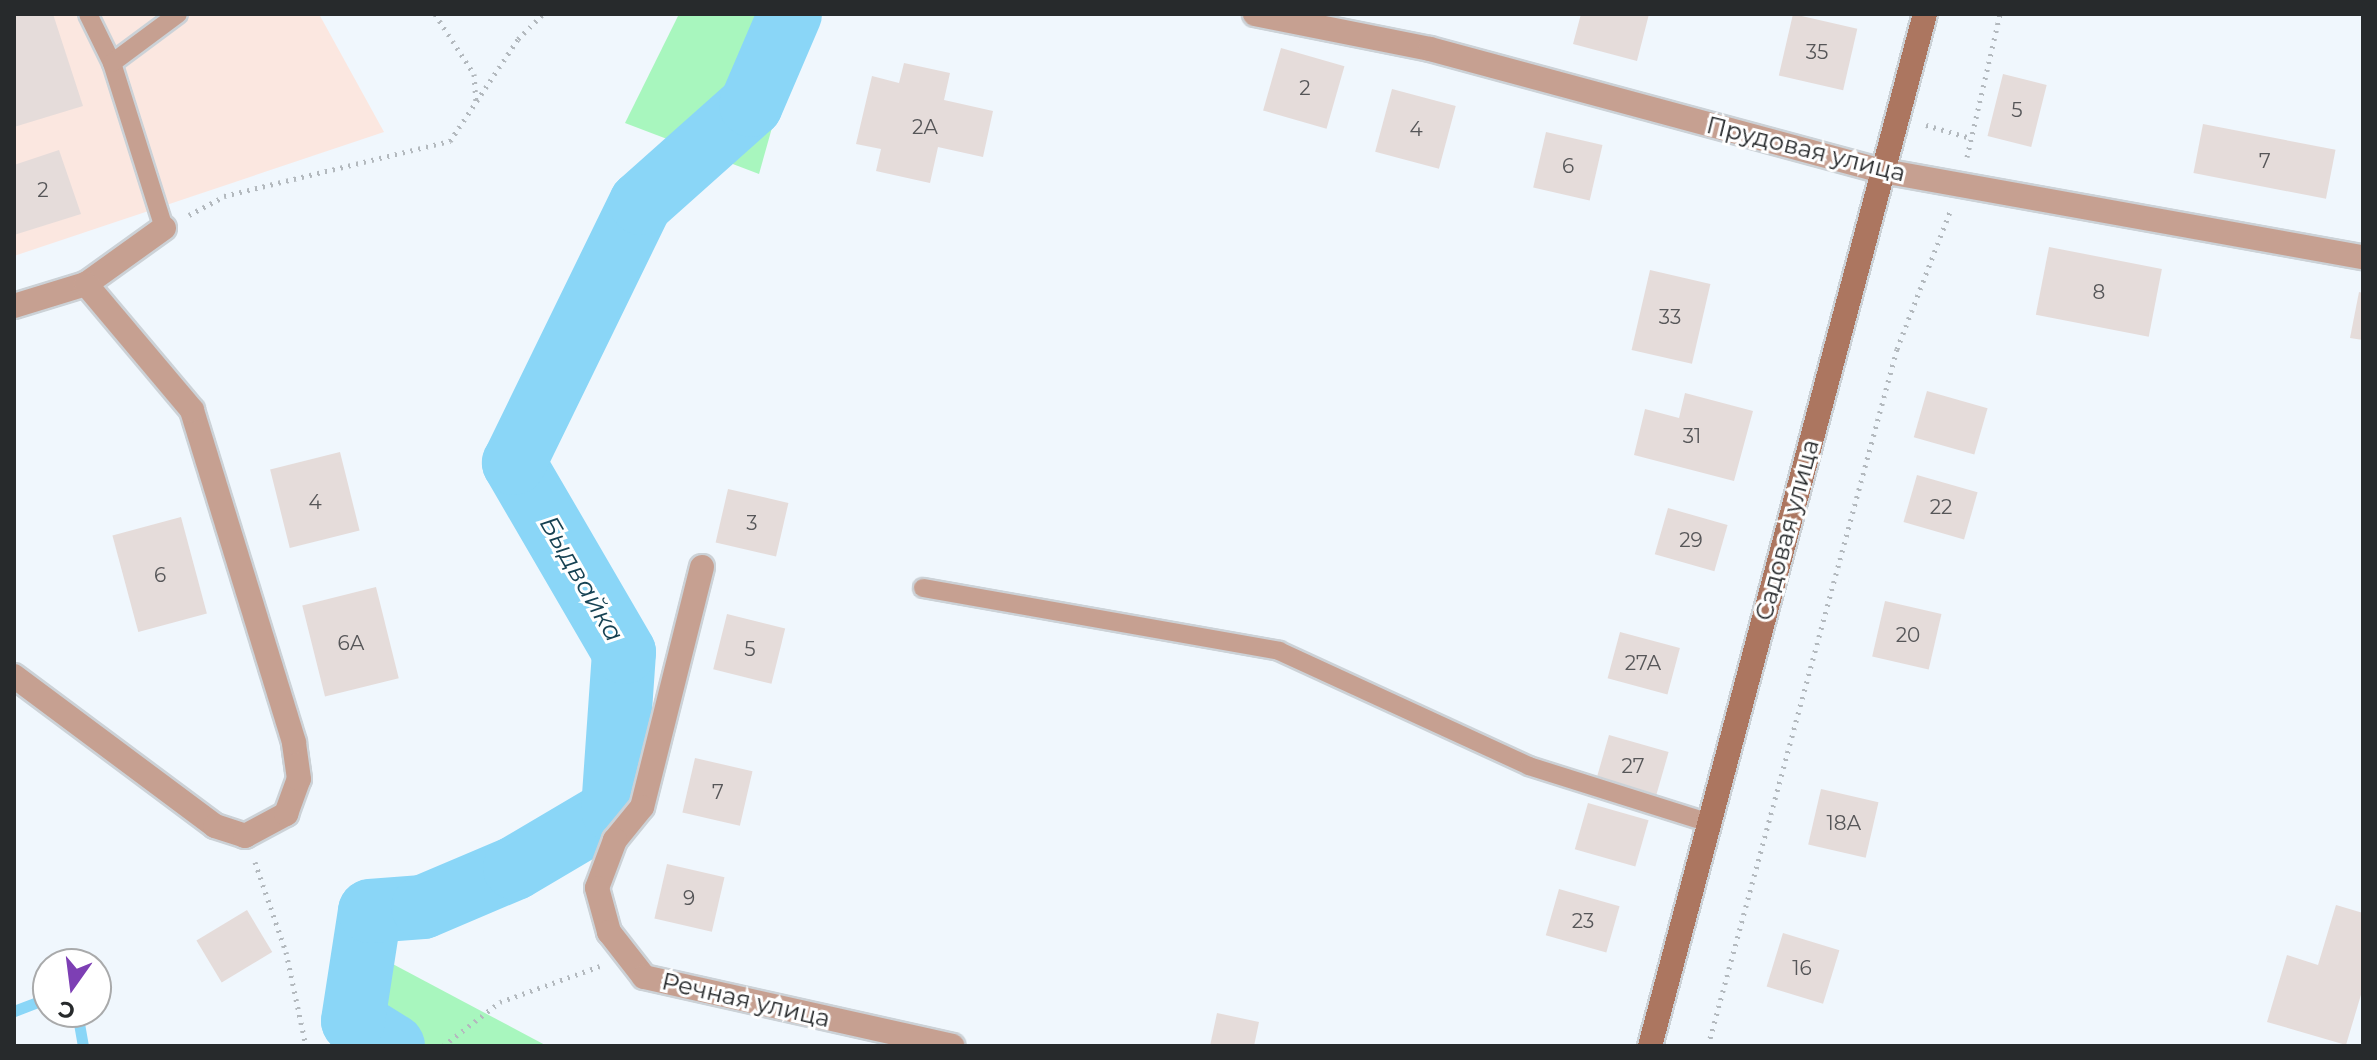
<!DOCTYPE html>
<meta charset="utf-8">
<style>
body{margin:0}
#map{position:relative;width:2377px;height:1060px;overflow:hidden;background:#f0f7fd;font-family:Montserrat,sans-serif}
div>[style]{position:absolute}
.industrial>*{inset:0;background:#fbe7e0}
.green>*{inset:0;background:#a8f6be}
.stream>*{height:11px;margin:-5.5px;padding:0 5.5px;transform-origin:5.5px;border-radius:5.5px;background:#8ad6f7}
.river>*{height:64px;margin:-32px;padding:0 32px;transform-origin:32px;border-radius:32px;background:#8ad6f7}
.building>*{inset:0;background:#e5dcda;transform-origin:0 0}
.path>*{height:5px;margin-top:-2.5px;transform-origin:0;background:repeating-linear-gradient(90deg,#b3b9be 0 2px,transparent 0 8px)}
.roads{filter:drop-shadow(2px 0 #ccd2d7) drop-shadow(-2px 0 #ccd2d7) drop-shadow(0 2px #ccd2d7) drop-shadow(0 -2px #ccd2d7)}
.lane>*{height:18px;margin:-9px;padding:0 9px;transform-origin:9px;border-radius:9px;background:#c6a091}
.street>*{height:24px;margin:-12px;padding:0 12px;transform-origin:12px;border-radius:12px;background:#c6a091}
.secondary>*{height:24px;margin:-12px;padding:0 12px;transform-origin:12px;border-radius:12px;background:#ac7660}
span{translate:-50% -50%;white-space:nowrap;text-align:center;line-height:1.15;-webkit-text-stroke:6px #fff;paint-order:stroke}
.number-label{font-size:20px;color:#565658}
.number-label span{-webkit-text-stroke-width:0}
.street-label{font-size:24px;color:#272a2c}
.water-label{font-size:26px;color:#164253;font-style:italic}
.frame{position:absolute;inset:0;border:16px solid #272a2c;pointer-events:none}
.north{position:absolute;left:32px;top:948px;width:80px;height:80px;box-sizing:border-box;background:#fff;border:2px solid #a9aaab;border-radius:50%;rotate:194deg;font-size:22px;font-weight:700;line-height:32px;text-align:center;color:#272a2c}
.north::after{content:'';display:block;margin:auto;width:28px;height:36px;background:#7d3fb4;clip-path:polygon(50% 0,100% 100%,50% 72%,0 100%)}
</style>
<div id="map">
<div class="industrial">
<div style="clip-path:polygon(14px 14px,319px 14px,384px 132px,14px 256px)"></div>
</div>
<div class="green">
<div style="clip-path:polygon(679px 14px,804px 14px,759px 174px,625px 123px)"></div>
<div style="clip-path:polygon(357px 945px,547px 1046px,355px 1046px)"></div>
</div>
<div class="stream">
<div style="left:14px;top:1011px;width:36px;rotate:-21deg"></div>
<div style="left:77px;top:1012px;width:35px;rotate:80deg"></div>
</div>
<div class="river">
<div style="left:393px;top:1046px;width:47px;rotate:-148deg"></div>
<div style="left:353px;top:1021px;width:111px;rotate:-81.2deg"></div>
<div style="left:370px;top:911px;width:53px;rotate:-4.3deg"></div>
<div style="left:423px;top:907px;width:100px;rotate:-23deg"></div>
<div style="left:515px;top:868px;width:114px;rotate:-30.6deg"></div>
<div style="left:613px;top:810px;width:158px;rotate:-86deg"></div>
<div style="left:624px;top:652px;width:219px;rotate:-120.2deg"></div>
<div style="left:514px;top:463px;width:289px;rotate:-64deg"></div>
<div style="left:641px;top:203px;width:147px;rotate:-41.7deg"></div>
<div style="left:751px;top:105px;width:99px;rotate:-66.8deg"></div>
</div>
<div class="building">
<div style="clip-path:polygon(14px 14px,53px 14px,83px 106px,14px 127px)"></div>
<div style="clip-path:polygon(1581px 14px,1649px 14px,1637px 61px,1573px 44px)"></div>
<div style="left:1793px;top:14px;width:66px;height:63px;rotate:13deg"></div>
<div style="left:1281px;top:48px;width:66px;height:65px;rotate:16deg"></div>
<div style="clip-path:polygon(904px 63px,950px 73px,944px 100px,993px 111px,983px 157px,938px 147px,930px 183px,876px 171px,881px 149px,856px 144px,872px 76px,899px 83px)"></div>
<div style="left:2003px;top:74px;width:45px;height:64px;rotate:14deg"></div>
<div style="left:1392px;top:89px;width:66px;height:65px;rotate:15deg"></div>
<div style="left:2203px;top:124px;width:135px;height:50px;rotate:11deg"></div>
<div style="left:1546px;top:132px;width:58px;height:57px;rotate:13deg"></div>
<div style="clip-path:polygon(59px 150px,81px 214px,14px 235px,14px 165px)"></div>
<div style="left:2049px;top:247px;width:115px;height:69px;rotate:11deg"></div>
<div style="left:1650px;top:270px;width:62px;height:82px;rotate:13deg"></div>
<div style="clip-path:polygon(2359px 292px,2363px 293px,2363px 340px,2350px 338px)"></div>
<div style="left:1927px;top:391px;width:63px;height:48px;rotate:16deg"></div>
<div style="clip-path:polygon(1685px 393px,1753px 411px,1734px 481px,1634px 455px,1645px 409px,1679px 418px)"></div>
<div style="left:340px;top:452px;width:81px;height:72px;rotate:76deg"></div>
<div style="left:1917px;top:475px;width:63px;height:49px;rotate:16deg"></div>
<div style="left:728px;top:489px;width:62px;height:55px;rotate:13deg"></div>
<div style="left:1668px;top:508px;width:62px;height:48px;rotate:16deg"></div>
<div style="left:181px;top:517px;width:100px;height:71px;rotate:75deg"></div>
<div style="left:376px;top:587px;width:94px;height:76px;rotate:76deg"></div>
<div style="left:1885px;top:601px;width:58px;height:57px;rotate:13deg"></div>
<div style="left:727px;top:614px;width:60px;height:57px;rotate:14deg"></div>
<div style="left:1620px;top:632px;width:62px;height:48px;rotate:15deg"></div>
<div style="left:1609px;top:735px;width:62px;height:48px;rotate:16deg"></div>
<div style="left:695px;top:758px;width:59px;height:56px;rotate:13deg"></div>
<div style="left:1821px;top:789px;width:59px;height:57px;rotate:13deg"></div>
<div style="left:1588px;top:803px;width:63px;height:48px;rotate:16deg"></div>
<div style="left:667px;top:864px;width:59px;height:56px;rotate:13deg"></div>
<div style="left:1559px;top:889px;width:63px;height:48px;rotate:16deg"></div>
<div style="clip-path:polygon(2336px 905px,2363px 913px,2363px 988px,2346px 1045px,2267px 1022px,2287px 955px,2318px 965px)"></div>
<div style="left:247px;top:910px;width:49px;height:59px;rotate:59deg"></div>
<div style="left:1783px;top:933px;width:59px;height:56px;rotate:17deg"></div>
<div style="clip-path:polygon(1217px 1013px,1259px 1022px,1254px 1046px,1210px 1046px)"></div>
</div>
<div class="path">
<div style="left:435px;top:14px;width:72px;rotate:57deg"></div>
<div style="left:474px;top:74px;width:28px;rotate:86deg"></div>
<div style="left:1926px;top:125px;width:47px;rotate:16.1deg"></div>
<div style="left:1967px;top:157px;width:147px;rotate:-77deg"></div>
<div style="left:189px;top:215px;width:40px;rotate:-28deg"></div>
<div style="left:224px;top:196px;width:233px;rotate:-13.7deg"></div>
<div style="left:450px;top:141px;width:123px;rotate:-56.3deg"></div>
<div style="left:518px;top:39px;width:35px;rotate:-45deg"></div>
<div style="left:255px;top:862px;width:95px;rotate:71deg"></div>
<div style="left:286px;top:952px;width:96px;rotate:78deg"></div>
<div style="left:443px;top:1046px;width:72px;rotate:-37.7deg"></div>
<div style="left:500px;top:1002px;width:106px;rotate:-19.8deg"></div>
<div style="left:1708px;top:1046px;width:722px;rotate:-74.83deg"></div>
<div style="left:1897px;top:349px;width:147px;rotate:-68.9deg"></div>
</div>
<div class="roads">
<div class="lane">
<div style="left:88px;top:14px;width:55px;rotate:63.9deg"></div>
<div style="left:112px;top:63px;width:173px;rotate:72.5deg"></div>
<div style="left:112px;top:63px;width:82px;rotate:-36.6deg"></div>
<div style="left:923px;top:588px;width:362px;rotate:10deg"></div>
<div style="left:1279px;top:651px;width:275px;rotate:24.7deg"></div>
<div style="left:1529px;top:766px;width:190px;rotate:17.5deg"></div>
</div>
<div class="street">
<div style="left:1255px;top:14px;width:178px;rotate:11.3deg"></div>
<div style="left:1430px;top:49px;width:469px;rotate:15.1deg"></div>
<div style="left:1883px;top:171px;width:488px;rotate:10.2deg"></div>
<div style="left:14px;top:306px;width:75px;rotate:-17deg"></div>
<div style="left:86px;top:284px;width:96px;rotate:-35.7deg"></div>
<div style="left:702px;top:567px;width:247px;rotate:104deg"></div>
<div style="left:642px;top:807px;width:43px;rotate:129.3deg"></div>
<div style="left:615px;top:840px;width:51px;rotate:110.6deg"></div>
<div style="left:597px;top:888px;width:46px;rotate:74.7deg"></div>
<div style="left:609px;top:932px;width:57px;rotate:52.1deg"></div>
<div style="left:644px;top:977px;width:316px;rotate:12.6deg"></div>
<div style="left:14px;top:676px;width:251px;rotate:36.7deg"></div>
<div style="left:215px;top:826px;width:32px;rotate:18deg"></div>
<div style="left:245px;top:836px;width:47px;rotate:-28.2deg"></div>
<div style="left:286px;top:814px;width:37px;rotate:-70deg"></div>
<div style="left:299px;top:779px;width:37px;rotate:-98deg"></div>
<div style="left:294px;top:742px;width:347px;rotate:-107.1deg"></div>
<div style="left:192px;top:410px;width:165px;rotate:-130.1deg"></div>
</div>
<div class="secondary">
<div style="left:1650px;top:1046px;width:1068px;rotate:-75.08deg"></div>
</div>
</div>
<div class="number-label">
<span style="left:1817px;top:52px">35</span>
<span style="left:1305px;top:88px">2</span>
<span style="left:2017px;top:110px">5</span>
<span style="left:925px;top:127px">2А</span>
<span style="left:1416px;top:129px">4</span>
<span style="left:2265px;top:161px">7</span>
<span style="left:1568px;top:166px">6</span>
<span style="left:43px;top:190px">2</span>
<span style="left:2099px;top:292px">8</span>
<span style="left:1670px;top:317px">33</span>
<span style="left:1692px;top:436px">31</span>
<span style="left:315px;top:502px">4</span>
<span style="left:1941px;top:507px">22</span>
<span style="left:752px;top:523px">3</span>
<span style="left:1691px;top:540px">29</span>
<span style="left:160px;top:575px">6</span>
<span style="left:1908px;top:635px">20</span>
<span style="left:351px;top:643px">6А</span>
<span style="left:750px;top:649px">5</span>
<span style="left:1643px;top:663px">27А</span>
<span style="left:1633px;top:766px">27</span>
<span style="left:718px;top:792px">7</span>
<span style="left:1844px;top:823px">18А</span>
<span style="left:689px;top:898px">9</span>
<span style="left:1583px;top:921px">23</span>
<span style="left:1802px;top:968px">16</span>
</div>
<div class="street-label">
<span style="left:1806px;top:149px;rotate:14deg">Прудовая улица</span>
<span style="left:1787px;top:530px;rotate:-75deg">Садовая улица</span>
<span style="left:746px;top:1000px;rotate:13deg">Речная улица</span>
</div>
<div class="water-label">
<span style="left:581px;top:579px;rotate:60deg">Быдвайка</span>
</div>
<div class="frame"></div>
<div class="north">С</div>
</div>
